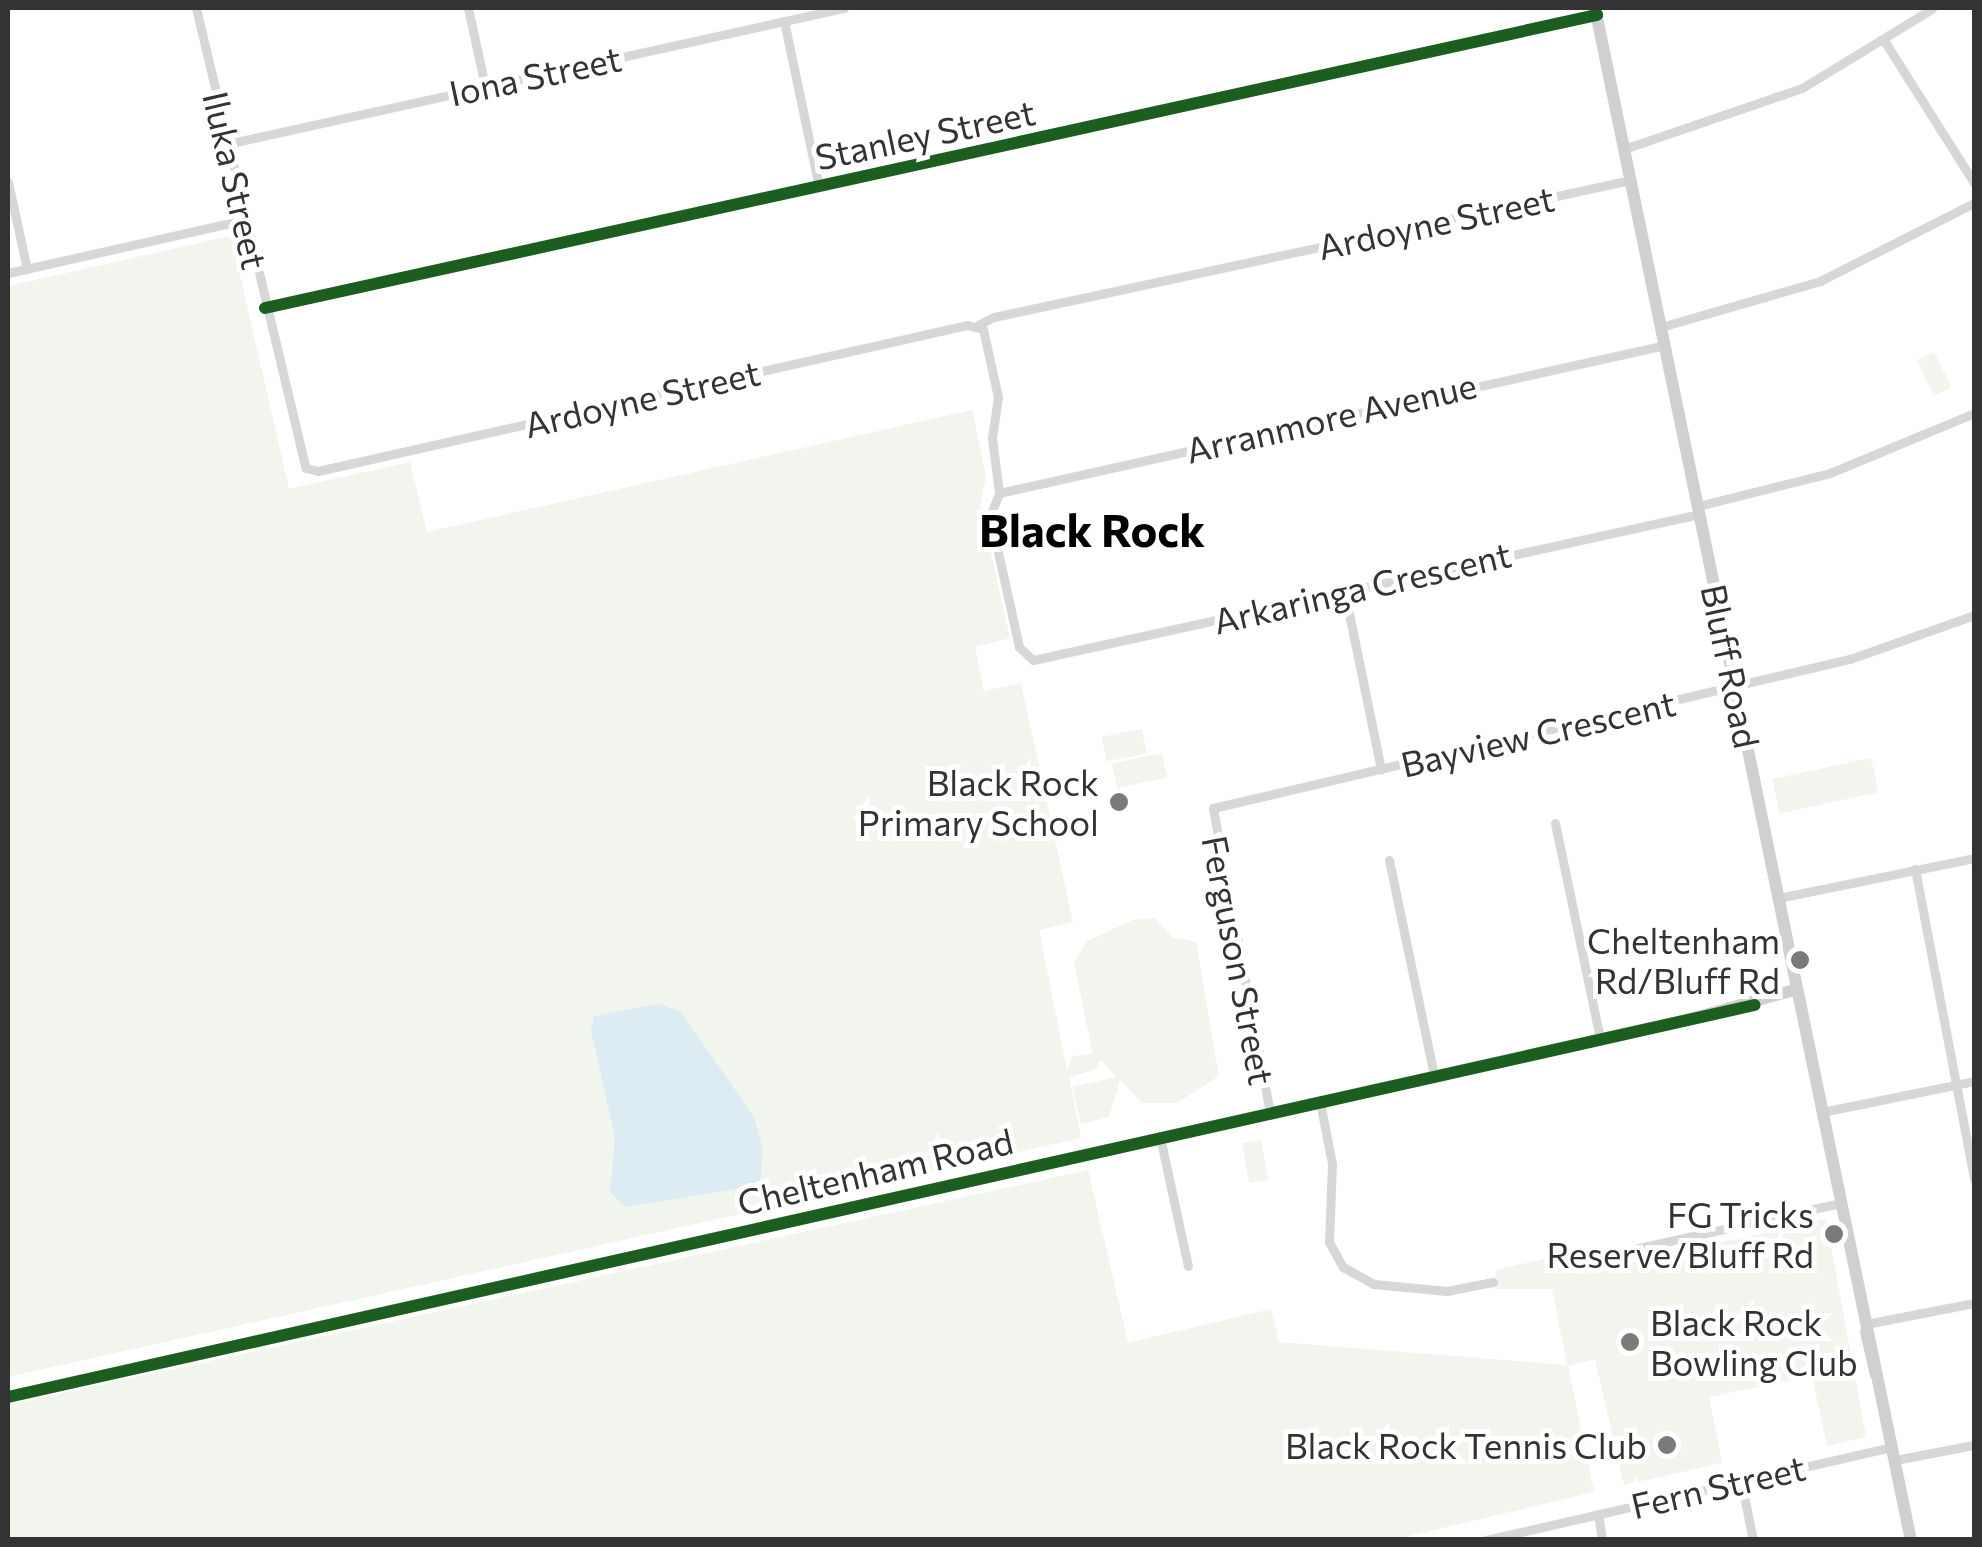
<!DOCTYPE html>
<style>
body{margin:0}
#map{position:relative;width:1982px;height:1547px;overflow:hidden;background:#fff;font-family:Commissioner,sans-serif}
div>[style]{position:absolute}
.green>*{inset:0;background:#f1f5ed;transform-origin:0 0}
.water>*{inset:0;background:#ddebf3}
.street>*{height:9px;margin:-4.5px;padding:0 4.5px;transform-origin:4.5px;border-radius:4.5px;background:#d7d7d7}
.secondary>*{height:12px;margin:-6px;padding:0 6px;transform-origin:6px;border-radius:6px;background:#d0d0d0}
.cycleway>*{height:12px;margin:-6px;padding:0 6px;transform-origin:6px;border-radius:6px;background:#1b5e20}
.dots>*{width:28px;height:28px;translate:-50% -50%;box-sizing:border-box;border:5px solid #fff;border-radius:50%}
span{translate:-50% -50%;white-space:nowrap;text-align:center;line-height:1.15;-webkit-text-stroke:10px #fff;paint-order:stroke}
.street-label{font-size:35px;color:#333}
.poi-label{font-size:35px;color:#333}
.right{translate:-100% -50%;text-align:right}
.left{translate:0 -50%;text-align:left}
.district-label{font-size:45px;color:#000;font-weight:700}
.frame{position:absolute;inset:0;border:10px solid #333;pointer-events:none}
</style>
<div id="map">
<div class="green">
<div style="clip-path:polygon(231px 236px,289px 489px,410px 462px,427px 532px,972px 410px,986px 477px,980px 505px,1010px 638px,975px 647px,984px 691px,1021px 683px,1073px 922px,1039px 930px,1067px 1070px,1072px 1056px,1093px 1054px,1074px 963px,1087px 941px,1133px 920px,1155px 918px,1172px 937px,1196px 942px,1219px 1076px,1177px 1103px,1142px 1103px,1120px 1080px,1109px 1117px,1081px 1124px,1072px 1087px,1116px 1077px,1101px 1060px,1094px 1070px,1069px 1077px,1081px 1138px,8px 1377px,8px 286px)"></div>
<div style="left:1934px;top:352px;width:39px;height:19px;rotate:64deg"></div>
<div style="left:1142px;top:729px;width:25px;height:41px;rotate:79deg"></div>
<div style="left:1162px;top:753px;width:25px;height:51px;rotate:78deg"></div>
<div style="left:1871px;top:758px;width:35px;height:101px;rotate:78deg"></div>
<div style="left:1261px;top:1140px;width:40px;height:19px;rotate:80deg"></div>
<div style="clip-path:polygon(1088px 1170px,1128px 1343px,1271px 1309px,1279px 1342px,1567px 1365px,1552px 1289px,1494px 1289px,1496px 1270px,1577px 1251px,1581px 1274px,1826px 1219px,1866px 1437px,1827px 1446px,1812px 1376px,1709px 1397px,1722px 1463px,1624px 1485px,1595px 1359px,1568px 1366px,1594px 1492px,1396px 1539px,8px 1540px,8px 1405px)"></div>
</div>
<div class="water">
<div style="clip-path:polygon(659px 1004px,681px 1012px,754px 1117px,763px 1150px,760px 1185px,626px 1207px,610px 1192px,615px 1137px,591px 1031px,594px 1016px)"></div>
</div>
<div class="street">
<div style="left:196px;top:8px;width:473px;rotate:76.6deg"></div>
<div style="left:306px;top:468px;width:12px;rotate:14deg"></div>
<div style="left:318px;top:471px;width:665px;rotate:-12.68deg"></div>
<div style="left:967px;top:325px;width:16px;rotate:14deg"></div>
<div style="left:468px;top:8px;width:80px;rotate:77.7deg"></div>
<div style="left:784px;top:21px;width:170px;rotate:78.1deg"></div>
<div style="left:1885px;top:42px;width:167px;rotate:57.7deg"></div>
<div style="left:227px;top:144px;width:632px;rotate:-12.43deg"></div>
<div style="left:1624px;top:149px;width:188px;rotate:-18.9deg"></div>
<div style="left:1802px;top:88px;width:153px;rotate:-31.4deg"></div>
<div style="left:8px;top:182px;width:89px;rotate:77.7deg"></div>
<div style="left:8px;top:273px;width:242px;rotate:-12.7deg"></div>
<div style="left:265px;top:308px;width:1364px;rotate:-12.41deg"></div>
<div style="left:978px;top:325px;width:18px;rotate:-27deg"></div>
<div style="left:994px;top:317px;width:652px;rotate:-12.14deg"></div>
<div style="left:1661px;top:327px;width:166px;rotate:-16.1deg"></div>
<div style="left:1820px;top:281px;width:173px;rotate:-26.9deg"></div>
<div style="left:983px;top:329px;width:70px;rotate:77.6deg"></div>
<div style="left:998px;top:397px;width:41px;rotate:98.3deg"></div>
<div style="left:992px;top:438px;width:55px;rotate:82.7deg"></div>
<div style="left:999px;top:493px;width:25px;rotate:111deg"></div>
<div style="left:990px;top:516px;width:134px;rotate:77.5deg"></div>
<div style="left:1019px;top:647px;width:19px;rotate:43deg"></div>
<div style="left:1033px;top:660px;width:683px;rotate:-12.35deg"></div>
<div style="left:999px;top:493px;width:682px;rotate:-12.53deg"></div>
<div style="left:1698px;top:506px;width:136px;rotate:-14deg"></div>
<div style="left:1830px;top:473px;width:156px;rotate:-22.6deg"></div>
<div style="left:1344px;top:589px;width:184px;rotate:78.4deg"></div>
<div style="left:1555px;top:823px;width:221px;rotate:78.2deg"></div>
<div style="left:1389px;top:860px;width:221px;rotate:78.2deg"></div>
<div style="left:1915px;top:869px;width:316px;rotate:79.2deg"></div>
<div style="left:1778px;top:898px;width:200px;rotate:-11.5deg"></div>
<div style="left:1320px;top:1102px;width:63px;rotate:79deg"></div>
<div style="left:1332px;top:1164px;width:78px;rotate:92.2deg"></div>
<div style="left:1329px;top:1242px;width:29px;rotate:61deg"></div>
<div style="left:1343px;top:1267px;width:35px;rotate:29deg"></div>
<div style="left:1374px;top:1284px;width:73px;rotate:5.5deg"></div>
<div style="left:1447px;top:1291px;width:47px;rotate:-11.1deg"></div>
<div style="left:1822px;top:1112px;width:155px;rotate:-11.5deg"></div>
<div style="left:1270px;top:1113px;width:310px;rotate:-100.6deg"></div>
<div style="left:1213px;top:808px;width:654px;rotate:-13.17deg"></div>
<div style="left:1850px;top:659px;width:132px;rotate:-19.5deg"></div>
<div style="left:1160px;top:1137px;width:132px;rotate:77.8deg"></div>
<div style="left:1594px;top:1258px;width:252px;rotate:-12.6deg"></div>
<div style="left:1866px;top:1324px;width:110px;rotate:-11deg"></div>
<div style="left:1895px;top:1460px;width:80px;rotate:-10.8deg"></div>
<div style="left:1741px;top:1481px;width:60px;rotate:78.5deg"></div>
<div style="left:1598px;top:1514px;width:26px;rotate:81deg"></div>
<div style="left:1486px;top:1540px;width:417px;rotate:-12.9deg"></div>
</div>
<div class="secondary">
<div style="left:1595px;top:8px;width:1564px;rotate:78.35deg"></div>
<div style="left:1866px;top:1332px;width:44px;rotate:76.9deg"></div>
<div style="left:8px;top:1397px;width:1721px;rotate:-12.66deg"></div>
<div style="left:1687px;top:1020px;width:114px;rotate:-15.7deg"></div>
</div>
<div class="cycleway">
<div style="left:265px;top:308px;width:1364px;rotate:-12.41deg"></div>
<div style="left:8px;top:1397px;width:1790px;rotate:-12.65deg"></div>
</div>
<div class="dots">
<div style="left:1119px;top:802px;background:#7a7a7a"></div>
<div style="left:1800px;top:960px;background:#7a7a7a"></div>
<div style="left:1834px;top:1234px;background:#7a7a7a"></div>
<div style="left:1630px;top:1342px;background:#7a7a7a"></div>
<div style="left:1667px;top:1445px;background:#7a7a7a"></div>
</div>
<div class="street-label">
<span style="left:535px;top:75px;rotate:-12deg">Iona Street</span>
<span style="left:925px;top:134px;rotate:-12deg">Stanley Street</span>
<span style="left:236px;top:180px;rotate:77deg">Iluka Street</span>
<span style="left:1436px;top:222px;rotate:-12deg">Ardoyne Street</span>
<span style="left:642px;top:398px;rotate:-13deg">Ardoyne Street</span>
<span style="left:1331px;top:417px;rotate:-13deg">Arranmore Avenue</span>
<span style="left:1362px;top:587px;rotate:-13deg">Arkaringa Crescent</span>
<span style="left:1731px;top:666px;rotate:78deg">Bluff Road</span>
<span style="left:1538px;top:733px;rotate:-13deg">Bayview Crescent</span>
<span style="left:1239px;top:960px;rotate:79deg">Ferguson Street</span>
<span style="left:875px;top:1171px;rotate:-13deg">Cheltenham Road</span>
<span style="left:1718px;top:1486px;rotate:-13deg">Fern Street</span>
</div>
<div class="poi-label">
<span class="right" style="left:1099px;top:802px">Black Rock<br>Primary School</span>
<span class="right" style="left:1780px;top:960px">Cheltenham<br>Rd/Bluff Rd</span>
<span class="right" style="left:1814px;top:1234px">FG Tricks<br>Reserve/Bluff Rd</span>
<span class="left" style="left:1650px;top:1342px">Black Rock<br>Bowling Club</span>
<span class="right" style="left:1647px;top:1445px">Black Rock Tennis Club</span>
</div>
<div class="district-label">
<span style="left:1092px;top:529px">Black Rock</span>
</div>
<div class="frame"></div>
</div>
